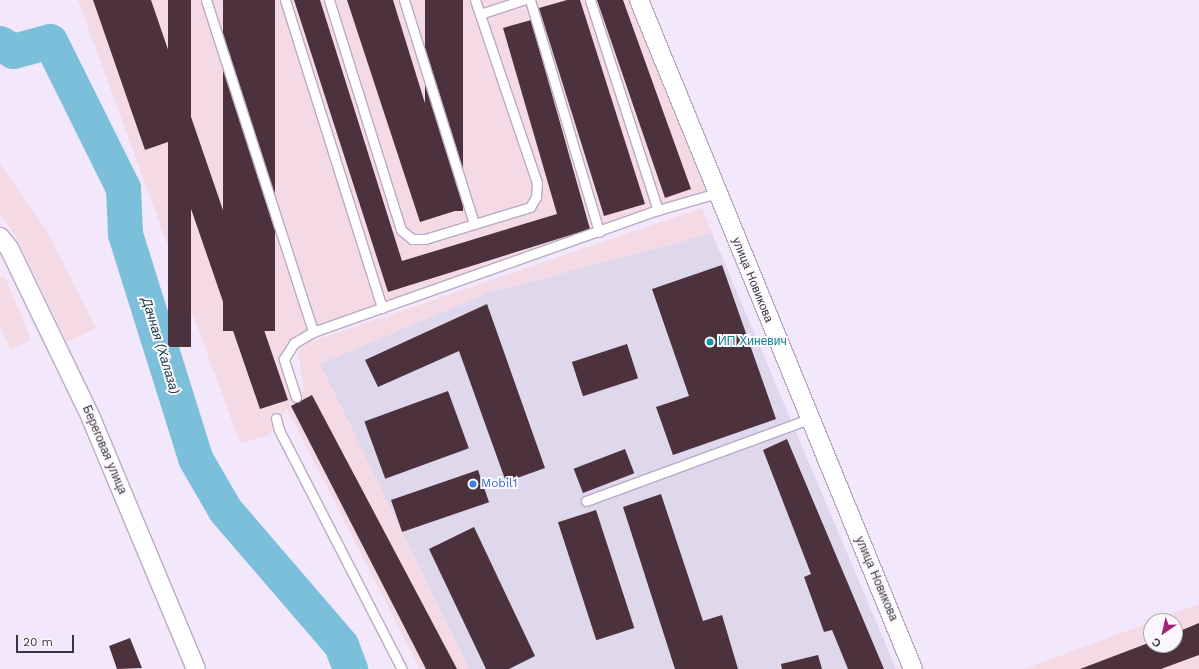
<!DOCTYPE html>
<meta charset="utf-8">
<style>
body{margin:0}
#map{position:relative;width:1199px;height:669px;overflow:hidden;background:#f3e7fc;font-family:"Work Sans",sans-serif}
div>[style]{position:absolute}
.commercial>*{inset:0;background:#dfd7ec}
.industrial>*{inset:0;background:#f3dae4}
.river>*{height:35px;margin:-17.5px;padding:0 17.5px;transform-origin:17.5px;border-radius:17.5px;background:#7cbfda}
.building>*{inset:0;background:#4c323c;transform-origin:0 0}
.roads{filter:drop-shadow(1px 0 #b9aac4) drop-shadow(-1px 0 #b9aac4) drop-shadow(0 1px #b9aac4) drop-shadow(0 -1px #b9aac4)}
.lane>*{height:9px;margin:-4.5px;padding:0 4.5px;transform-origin:4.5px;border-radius:4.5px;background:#fff}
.street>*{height:18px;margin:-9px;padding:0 9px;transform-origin:9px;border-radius:9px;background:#fff}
.dots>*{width:11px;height:11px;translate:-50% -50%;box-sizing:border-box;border:2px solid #fbf8fd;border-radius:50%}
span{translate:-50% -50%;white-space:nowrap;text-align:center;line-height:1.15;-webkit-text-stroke:4px #fbf8fd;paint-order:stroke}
.street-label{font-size:12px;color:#3a343e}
.culture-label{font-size:12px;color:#0d838f}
.left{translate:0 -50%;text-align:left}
.shop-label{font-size:12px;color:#366cbe}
.water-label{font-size:13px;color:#173743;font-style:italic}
.north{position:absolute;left:1143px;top:613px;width:40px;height:40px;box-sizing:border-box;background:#fbf8fd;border:1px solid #aeaab1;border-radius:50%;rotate:214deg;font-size:11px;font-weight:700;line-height:16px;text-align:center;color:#3a343e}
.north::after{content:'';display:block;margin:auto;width:14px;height:18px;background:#a12478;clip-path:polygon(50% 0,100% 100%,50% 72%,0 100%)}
.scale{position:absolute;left:16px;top:635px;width:58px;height:18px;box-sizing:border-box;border:2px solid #3a343e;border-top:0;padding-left:5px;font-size:12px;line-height:14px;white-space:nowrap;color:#3a343e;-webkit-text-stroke:3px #fbf8fd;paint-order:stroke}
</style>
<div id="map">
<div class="commercial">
<div style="clip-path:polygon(712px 233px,896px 669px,469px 669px,320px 364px,487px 293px)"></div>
</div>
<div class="industrial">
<div style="clip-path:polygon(evenodd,78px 0,634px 0,706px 190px,658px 210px,316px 335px,299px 346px,702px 208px,712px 233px,487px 293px,320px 364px,469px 669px,420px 669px,287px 409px,268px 436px,240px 443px,78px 0,297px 348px,304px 390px,289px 406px,294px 399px,284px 359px,297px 348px)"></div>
<div style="clip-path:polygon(0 164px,45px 228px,96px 328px,67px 342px,16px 236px,0 215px)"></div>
<div style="clip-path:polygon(5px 277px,31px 340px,10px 350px,0 325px,0 278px)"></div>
<div style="clip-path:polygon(1199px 604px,1199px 669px,1024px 669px,1151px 622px,1151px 645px,1175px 645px,1175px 621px,1153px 621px)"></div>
</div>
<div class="river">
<div style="left:0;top:43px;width:15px;rotate:32deg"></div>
<div style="left:13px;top:51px;width:38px;rotate:-15deg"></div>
<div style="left:50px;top:41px;width:164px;rotate:63.6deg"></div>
<div style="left:123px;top:188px;width:46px;rotate:87.5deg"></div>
<div style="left:125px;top:234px;width:235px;rotate:72.6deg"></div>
<div style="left:195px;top:458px;width:60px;rotate:60deg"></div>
<div style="left:225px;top:510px;width:178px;rotate:49.3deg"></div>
<div style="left:341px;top:645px;width:26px;rotate:69deg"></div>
</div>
<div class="building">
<div style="clip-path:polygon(93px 0,151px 0,288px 400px,260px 409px,168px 142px,145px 150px)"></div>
<div style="left:168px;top:0;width:23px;height:347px"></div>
<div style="left:223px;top:0;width:52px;height:331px"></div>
<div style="clip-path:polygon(294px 0,320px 0,402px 261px,557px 214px,503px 28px,531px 20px,590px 229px,388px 292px)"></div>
<div style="clip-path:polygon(347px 0,393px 0,458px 210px,420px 222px)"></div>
<div style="left:425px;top:0;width:38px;height:211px"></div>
<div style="clip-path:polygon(567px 0,580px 0,645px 204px,604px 216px,539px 8px)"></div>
<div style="clip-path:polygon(597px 0,623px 0,691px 189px,665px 198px)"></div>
<div style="clip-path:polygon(722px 265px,776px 419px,673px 455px,656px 407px,689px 396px,652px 289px)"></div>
<div style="clip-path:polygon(487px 304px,545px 468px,506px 482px,459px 351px,378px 387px,365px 360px)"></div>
<div style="left:627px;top:344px;width:36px;height:58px;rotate:72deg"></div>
<div style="left:448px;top:391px;width:61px;height:89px;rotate:70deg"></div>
<div style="clip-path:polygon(312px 395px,457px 669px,426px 669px,291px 406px)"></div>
<div style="clip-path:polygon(787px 439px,884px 669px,848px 669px,832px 630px,824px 632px,804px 577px,811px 574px,763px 450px)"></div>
<div style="left:625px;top:449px;width:26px;height:55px;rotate:69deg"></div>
<div style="left:478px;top:470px;width:34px;height:92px;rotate:71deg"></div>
<div style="clip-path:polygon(661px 494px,703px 621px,722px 615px,738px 669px,675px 669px,623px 507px)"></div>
<div style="left:596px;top:510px;width:124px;height:40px;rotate:72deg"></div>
<div style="clip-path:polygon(474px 527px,535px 656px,509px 669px,486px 669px,429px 549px)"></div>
<div style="clip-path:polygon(1199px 623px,1199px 655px,1161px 669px,1080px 669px,1151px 642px,1151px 645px,1175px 645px,1175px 633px)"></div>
<div style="clip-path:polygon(130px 638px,142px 668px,117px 669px,109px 646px)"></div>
<div style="clip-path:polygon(818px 655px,822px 669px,782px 669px,781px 664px)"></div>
</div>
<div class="roads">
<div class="lane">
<div style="left:206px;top:0;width:349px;rotate:72.1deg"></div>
<div style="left:285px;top:0;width:323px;rotate:72.5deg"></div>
<div style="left:329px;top:0;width:241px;rotate:72.6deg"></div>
<div style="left:401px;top:230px;width:14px;rotate:39deg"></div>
<div style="left:412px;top:239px;width:13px"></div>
<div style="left:425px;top:239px;width:110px;rotate:-16.9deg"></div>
<div style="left:530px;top:207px;width:12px;rotate:-59deg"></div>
<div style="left:536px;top:197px;width:14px;rotate:-86deg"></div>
<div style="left:537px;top:183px;width:193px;rotate:-108.7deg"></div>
<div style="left:404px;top:0;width:234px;rotate:72.6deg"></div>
<div style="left:530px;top:0;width:242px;rotate:73.4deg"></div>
<div style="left:590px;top:0;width:221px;rotate:72.1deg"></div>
<div style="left:480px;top:14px;width:45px;rotate:-18deg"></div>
<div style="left:296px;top:397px;width:40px;rotate:-108deg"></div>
<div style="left:284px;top:359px;width:19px;rotate:-58deg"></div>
<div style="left:294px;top:343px;width:22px;rotate:-30deg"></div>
<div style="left:313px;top:332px;width:366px;rotate:-19.5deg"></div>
<div style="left:658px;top:210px;width:61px;rotate:-16.1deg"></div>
<div style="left:276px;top:418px;width:12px;rotate:76deg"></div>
<div style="left:279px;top:430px;width:269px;rotate:62.8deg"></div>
<div style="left:586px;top:501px;width:238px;rotate:-20.2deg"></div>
</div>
<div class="street">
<div style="left:639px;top:0;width:723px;rotate:67.73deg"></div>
<div style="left:0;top:237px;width:14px;rotate:51deg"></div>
<div style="left:9px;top:248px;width:189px;rotate:64.2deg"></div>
<div style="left:91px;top:418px;width:272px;rotate:67.3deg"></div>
</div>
</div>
<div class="dots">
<div style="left:710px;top:342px;background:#0f9aa8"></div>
<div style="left:473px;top:484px;background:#3f7fe0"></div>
</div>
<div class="street-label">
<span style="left:752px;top:280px;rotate:68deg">улица Новикова</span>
<span style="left:104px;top:450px;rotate:67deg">Береговая улица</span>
<span style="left:876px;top:579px;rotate:67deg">улица Новикова</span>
</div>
<div class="culture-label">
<span class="left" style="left:718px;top:342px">ИП Хиневич</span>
</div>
<div class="shop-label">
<span class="left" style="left:481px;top:484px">Mobil1</span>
</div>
<div class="water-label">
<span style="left:160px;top:346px;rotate:73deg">Дачная (Халаза)</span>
</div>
<div class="north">С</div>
<div class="scale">20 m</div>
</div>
